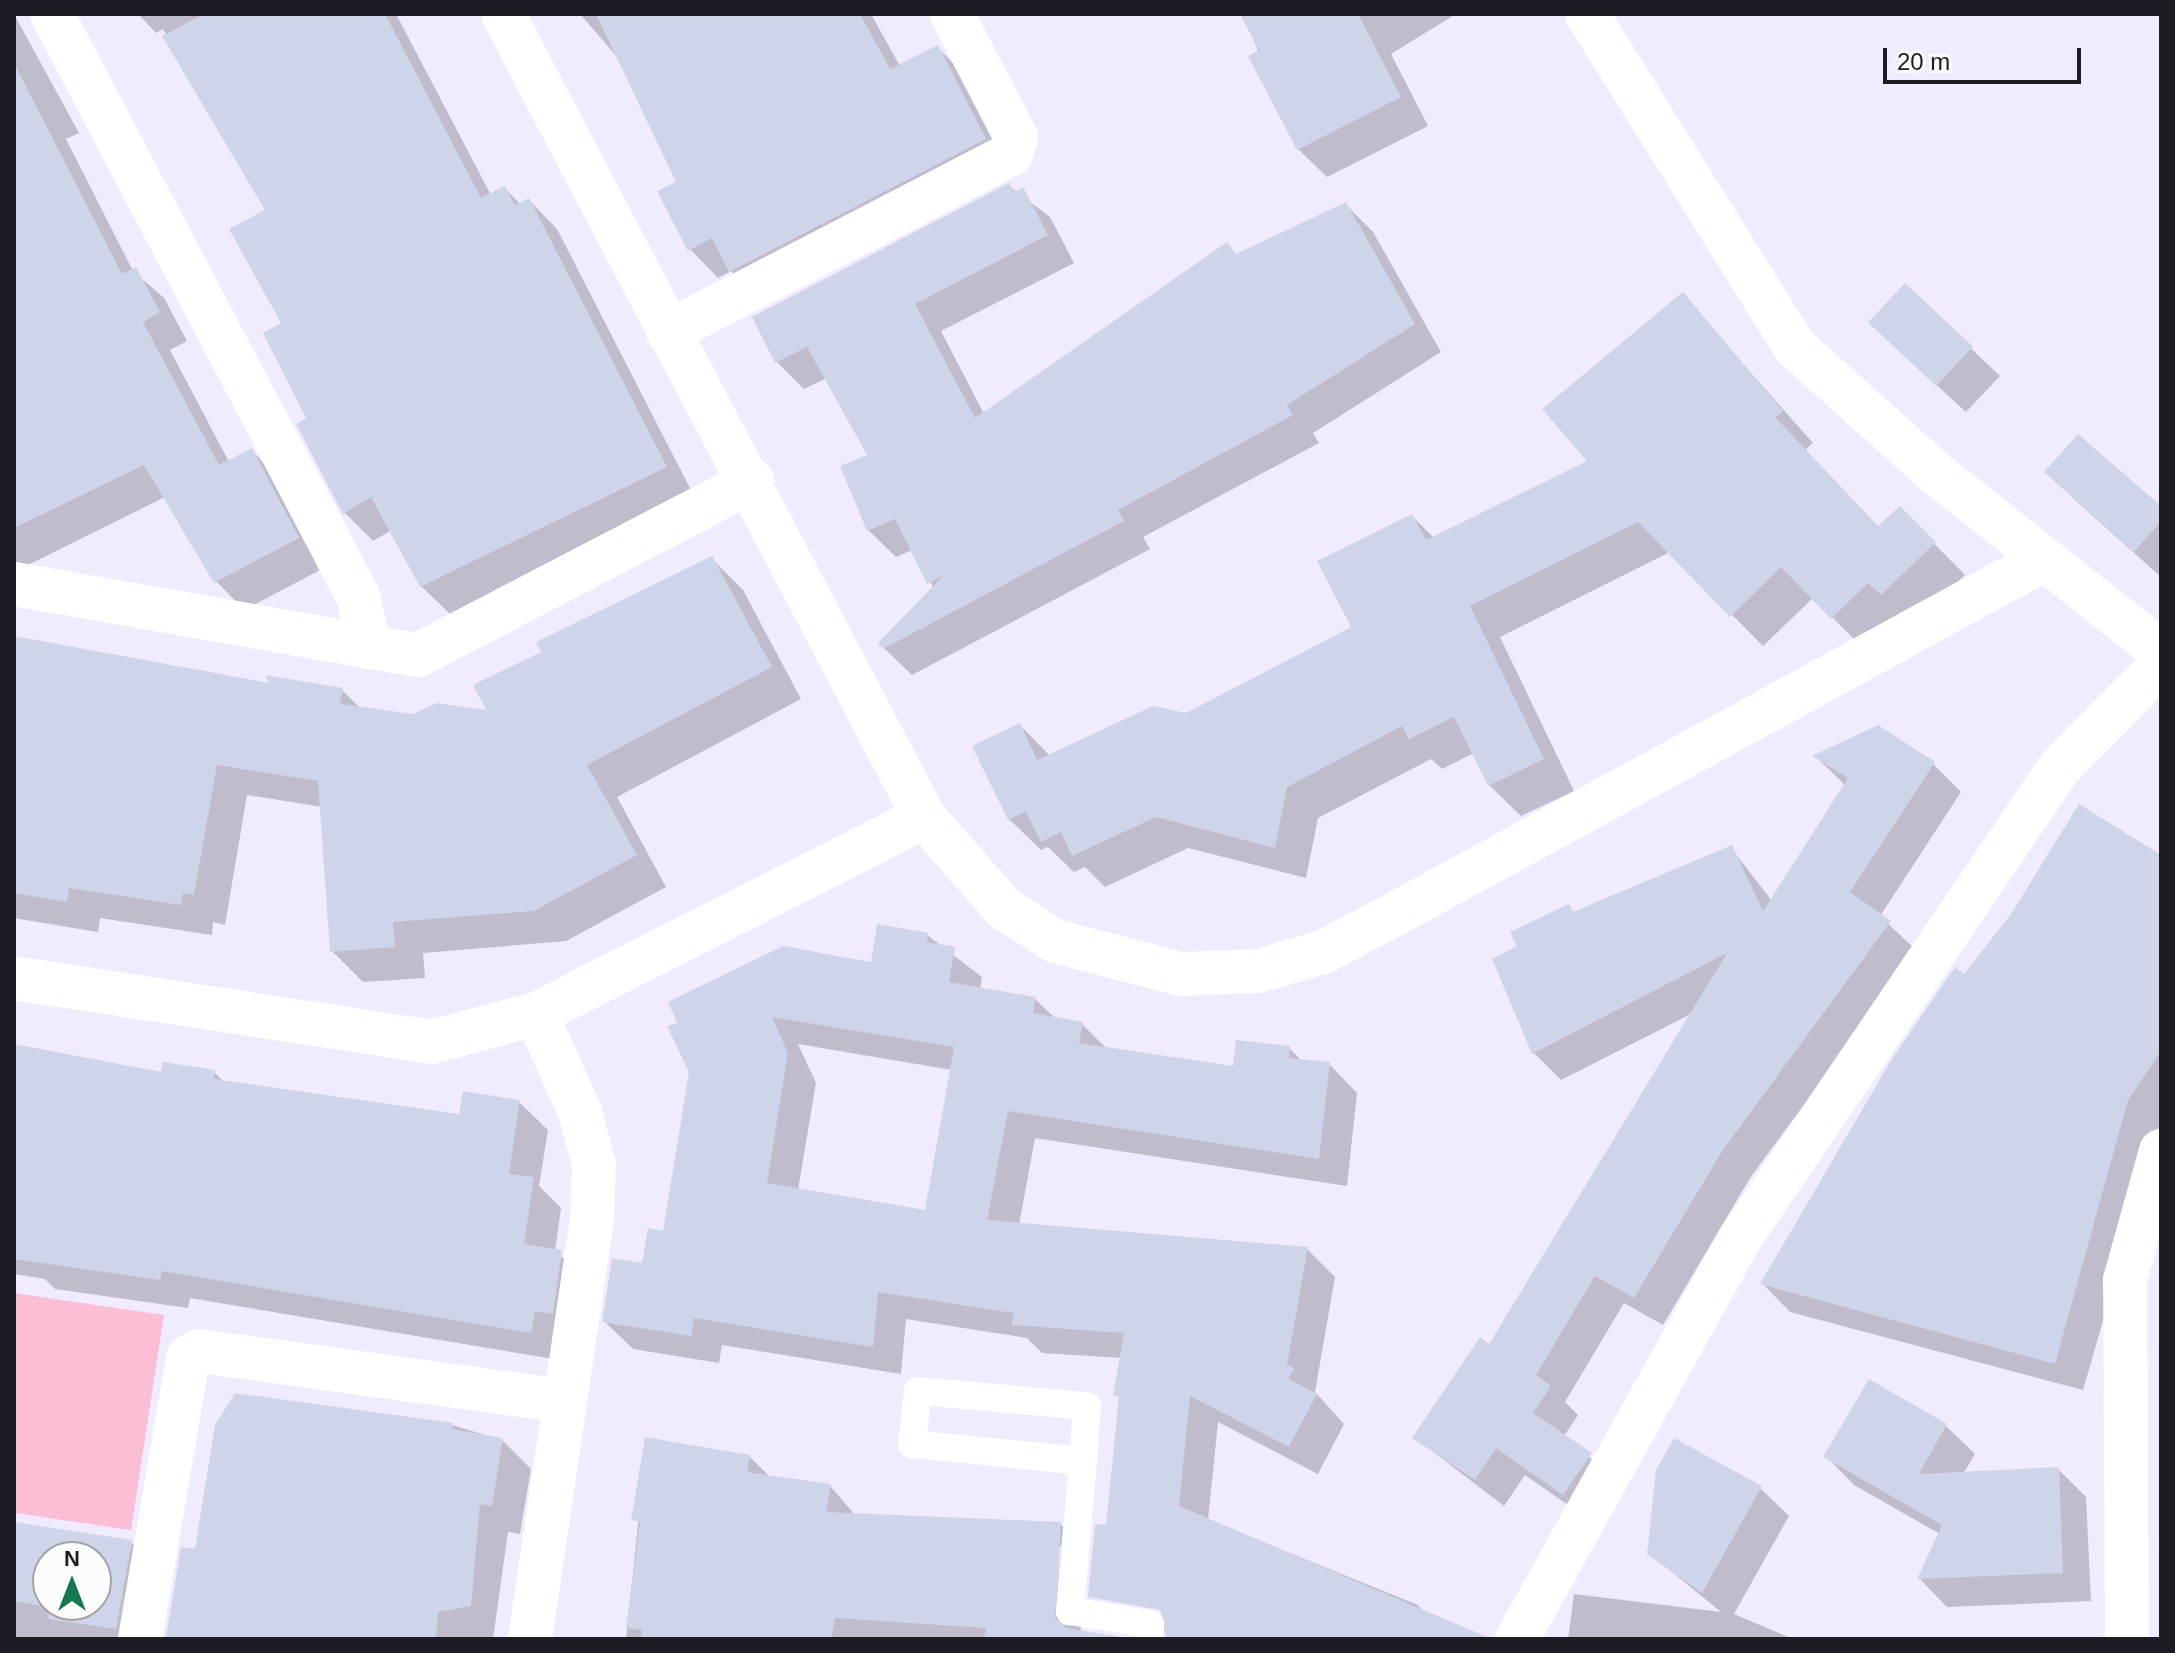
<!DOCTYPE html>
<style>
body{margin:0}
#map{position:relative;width:2175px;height:1653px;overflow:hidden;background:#f0ebfe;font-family:Arial,sans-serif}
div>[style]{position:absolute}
.green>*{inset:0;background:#fbbed5}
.shadow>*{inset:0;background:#0003}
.building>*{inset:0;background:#ced5eb;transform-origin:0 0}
.service>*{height:28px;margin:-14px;padding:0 14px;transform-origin:14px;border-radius:14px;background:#fff}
.minor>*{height:44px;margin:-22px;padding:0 22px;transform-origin:22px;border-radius:22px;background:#fff}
.tertiary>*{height:44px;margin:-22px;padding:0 22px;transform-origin:22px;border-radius:22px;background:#fff}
span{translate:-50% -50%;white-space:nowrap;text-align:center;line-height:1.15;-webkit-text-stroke:8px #fcfcfc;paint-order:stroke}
.frame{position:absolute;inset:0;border:16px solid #1d1b23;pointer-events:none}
.north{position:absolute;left:32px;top:1541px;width:80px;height:80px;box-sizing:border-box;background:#fcfcfc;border:2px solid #a3a2a5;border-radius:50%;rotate:0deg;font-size:22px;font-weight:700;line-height:32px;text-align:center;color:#1d1b23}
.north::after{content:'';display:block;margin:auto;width:28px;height:36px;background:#167850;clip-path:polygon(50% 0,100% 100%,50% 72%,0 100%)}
.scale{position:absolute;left:1883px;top:48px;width:198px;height:36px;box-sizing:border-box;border:4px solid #1d1b23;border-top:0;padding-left:10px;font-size:24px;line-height:28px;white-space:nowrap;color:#1d1b23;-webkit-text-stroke:6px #fcfcfc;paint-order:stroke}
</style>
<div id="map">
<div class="green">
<div style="clip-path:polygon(14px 1293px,164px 1315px,131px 1530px,14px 1513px)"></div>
</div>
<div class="shadow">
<div style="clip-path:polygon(14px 14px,79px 133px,66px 139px,133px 271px,164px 298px,187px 341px,170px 350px,229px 462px,251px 450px,280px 479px,326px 567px,244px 610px,216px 581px,165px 497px,14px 572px)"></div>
<div style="clip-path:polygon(138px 14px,396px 14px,491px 195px,505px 188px,520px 204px,529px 200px,557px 229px,694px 496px,450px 614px,421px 586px,392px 530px,373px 541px,345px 513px,299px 425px,309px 419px,283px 324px,268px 211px,163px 29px,156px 33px)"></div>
<div style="clip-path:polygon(580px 14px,871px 14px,900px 66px,937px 47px,966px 76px,1013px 168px,760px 299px,731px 271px,718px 278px,690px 249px,678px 183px,619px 59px)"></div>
<div style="clip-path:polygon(1243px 14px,1456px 14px,1391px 54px,1428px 126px,1327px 177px,1298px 149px)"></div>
<div style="clip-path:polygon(1009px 186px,1050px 217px,1074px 263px,941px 331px,984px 414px,1238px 256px,1346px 205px,1373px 232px,1441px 352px,1313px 433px,1319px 443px,1143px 537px,1150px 549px,912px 675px,884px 648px,934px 588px,912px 550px,896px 557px,868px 530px,869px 456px,827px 378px,804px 389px,777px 362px,754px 318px)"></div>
<div style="clip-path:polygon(1905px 286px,2000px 376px,1966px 412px,1899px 351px)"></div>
<div style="clip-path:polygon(1682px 295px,1813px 443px,1805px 450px,1879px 528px,1900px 509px,1965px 575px,1913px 624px,1901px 612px,1863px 648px,1813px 598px,1763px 646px,1670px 552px,1500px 637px,1574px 791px,1521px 816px,1489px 785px,1474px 753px,1442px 769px,1431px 759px,1318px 818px,1306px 878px,1188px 848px,1105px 887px,1085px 867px,1074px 872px,1048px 847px,1041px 850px,1009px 819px,1020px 725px,1050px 756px,1186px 715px,1353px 627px,1412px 516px,1434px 538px,1590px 462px)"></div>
<div style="clip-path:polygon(2047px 472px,2161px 509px,2161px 577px,2075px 500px)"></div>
<div style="clip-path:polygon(712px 559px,743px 590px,801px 699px,617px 797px,666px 887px,566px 941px,423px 953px,425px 978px,363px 982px,332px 951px,322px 807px,247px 795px,225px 925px,213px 922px,212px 935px,100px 918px,98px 932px,14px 918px,14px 641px,273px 686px,342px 690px,361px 709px,413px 716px,490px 713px,544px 653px)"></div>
<div style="clip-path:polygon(1815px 756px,1933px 764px,1961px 792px,1880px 916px,1917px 951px,1750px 1178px,1663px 1325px,1624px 1303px,1565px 1402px,1578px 1415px,1564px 1436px,1619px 1482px,1592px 1522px,1525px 1475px,1504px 1506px,1415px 1438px,1490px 1347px,1693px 1013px,1561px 1080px,1533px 1052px,1520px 947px,1568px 906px,1575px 913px,1731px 848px,1772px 901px,1845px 785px)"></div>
<div style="clip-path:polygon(2161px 856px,2161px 1120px,2083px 1390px,1790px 1312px,1763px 1284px,1965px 976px)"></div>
<div style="clip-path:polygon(evenodd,927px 935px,982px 977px,980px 989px,1035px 999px,1056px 1019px,1082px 1024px,1107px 1049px,1234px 1069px,1289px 1048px,1303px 1062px,1329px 1064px,1357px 1093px,1347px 1186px,1035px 1138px,1019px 1225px,1307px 1249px,1335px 1277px,1315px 1392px,1344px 1424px,1318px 1474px,1218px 1422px,1208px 1520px,1418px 1605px,1444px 1639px,1211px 1639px,1108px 1527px,1122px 1358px,1042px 1353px,1027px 1338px,906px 1319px,901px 1374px,722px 1345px,719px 1363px,633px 1349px,604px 1321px,665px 1233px,691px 1072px,670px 1027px,873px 964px,927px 935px,798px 1044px,952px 1070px,926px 1212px,798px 1190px,816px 1083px,798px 1044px)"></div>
<div style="clip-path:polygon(14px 1046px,163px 1075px,214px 1072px,225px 1083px,461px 1117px,519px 1102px,548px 1130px,539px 1186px,561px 1208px,555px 1251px,590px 1281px,559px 1360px,190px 1298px,188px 1308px,55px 1289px,45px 1279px,14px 1274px)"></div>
<div style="clip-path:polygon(452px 1425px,502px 1440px,531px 1469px,520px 1534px,508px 1532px,493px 1639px,168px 1636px,196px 1551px)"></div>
<div style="clip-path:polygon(1946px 1426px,1975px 1454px,1963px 1474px,2058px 1469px,2086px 1497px,2091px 1601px,1947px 1607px,1919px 1578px,1940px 1534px,1854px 1485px,1826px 1456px)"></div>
<div style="clip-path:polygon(evenodd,647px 1439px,749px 1456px,770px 1477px,830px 1486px,856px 1516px,1060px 1524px,1087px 1550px,1080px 1639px,626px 1639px,647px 1439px,1057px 1546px,1061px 1546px,1054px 1620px,1057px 1546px)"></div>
<div style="clip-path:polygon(1760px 1488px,1789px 1516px,1734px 1614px,1793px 1639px,1568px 1639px,1574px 1594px,1721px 1612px,1649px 1553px)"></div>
<div style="clip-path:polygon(evenodd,14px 1527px,131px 1542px,159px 1570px,147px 1639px,14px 1639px,14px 1527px,48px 1557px,96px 1557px,96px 1605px,48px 1605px,48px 1557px)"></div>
</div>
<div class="building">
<div style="clip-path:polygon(204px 14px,385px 14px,481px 198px,505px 186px,515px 205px,529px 198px,667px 467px,420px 587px,371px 497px,343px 514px,296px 424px,306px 418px,263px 333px,281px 323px,229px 229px,265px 210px,162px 36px)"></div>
<div style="clip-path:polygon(596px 14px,860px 14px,890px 69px,938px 45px,986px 139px,729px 272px,712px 238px,688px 251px,657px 191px,676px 182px)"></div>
<div style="clip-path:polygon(1240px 14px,1358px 14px,1401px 97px,1297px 150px,1248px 56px,1259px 50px)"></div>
<div style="clip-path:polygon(14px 63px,122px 274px,136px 267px,160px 312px,143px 322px,219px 465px,252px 448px,299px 538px,214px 583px,144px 465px,14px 528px)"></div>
<div style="clip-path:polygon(1009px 183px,1014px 192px,1023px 187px,1048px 235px,915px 304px,975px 418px,1227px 242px,1236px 254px,1346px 202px,1415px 324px,1287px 405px,1293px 415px,1118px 510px,1124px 521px,883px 649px,878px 643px,944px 575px,927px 584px,895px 519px,867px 531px,840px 466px,867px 455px,807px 347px,775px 363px,752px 317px)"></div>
<div style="left:1905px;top:283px;width:93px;height:54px;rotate:43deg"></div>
<div style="clip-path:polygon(1683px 292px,1783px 411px,1775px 417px,1878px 526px,1900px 506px,1936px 542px,1881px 595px,1868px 583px,1831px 619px,1781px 567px,1730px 617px,1638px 522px,1470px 606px,1544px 759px,1488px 786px,1454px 717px,1409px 739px,1402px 726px,1287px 787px,1275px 848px,1156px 817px,1072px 856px,1061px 832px,1041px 842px,1026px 812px,1008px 820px,972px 746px,1020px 723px,1037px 760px,1153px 706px,1186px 713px,1351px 627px,1317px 561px,1412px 514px,1426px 540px,1587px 461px,1542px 409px)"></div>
<div style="clip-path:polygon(2078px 434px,2161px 506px,2161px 521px,2134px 552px,2044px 472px)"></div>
<div style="clip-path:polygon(712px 556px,772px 667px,587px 765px,637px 855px,534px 911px,393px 922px,395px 947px,330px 952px,318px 781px,217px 765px,194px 895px,183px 893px,181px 905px,69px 888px,67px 902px,14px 893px,14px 636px,269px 683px,265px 675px,343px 688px,340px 704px,413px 714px,437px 703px,486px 710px,473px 685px,541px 652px,536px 642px)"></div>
<div style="clip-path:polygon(1878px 725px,1935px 762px,1850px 892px,1891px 921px,1723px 1150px,1634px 1298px,1595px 1276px,1536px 1375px,1551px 1386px,1533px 1413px,1592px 1453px,1563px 1495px,1496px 1448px,1475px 1480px,1412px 1438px,1480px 1337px,1489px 1344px,1727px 953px,1532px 1054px,1492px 959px,1517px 946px,1510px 932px,1569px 904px,1573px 912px,1732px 845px,1763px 911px,1848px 778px,1812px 756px)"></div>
<div style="clip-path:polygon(2079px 804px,2161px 855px,2161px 1051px,2128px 1100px,2055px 1364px,1760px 1284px,1892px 1059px,1955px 967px,1964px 974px,2011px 914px)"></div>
<div style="clip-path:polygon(evenodd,877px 924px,928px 933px,927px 942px,955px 947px,949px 982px,1036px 997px,1033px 1013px,1083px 1022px,1079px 1043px,1233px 1066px,1236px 1040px,1290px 1046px,1289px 1058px,1330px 1062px,1319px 1159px,1008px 1111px,987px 1220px,1308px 1247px,1287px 1365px,1294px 1368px,1289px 1379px,1317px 1394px,1289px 1447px,1190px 1396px,1179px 1506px,1492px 1639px,1166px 1639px,1160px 1610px,1088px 1597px,1095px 1524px,1106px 1525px,1119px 1397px,1113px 1395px,1124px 1333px,1012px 1325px,1013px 1313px,878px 1292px,873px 1347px,694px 1318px,691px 1336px,602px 1322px,612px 1258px,642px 1263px,648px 1228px,663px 1231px,689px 1072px,667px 1026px,677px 1023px,668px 1002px,783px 946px,871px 962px,877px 924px,772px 1017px,954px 1047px,925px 1210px,767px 1183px,788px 1053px,772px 1017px)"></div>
<div style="clip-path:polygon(14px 1044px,161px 1072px,163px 1062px,215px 1070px,214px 1079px,459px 1114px,463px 1091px,520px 1100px,509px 1174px,534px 1177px,524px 1244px,562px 1250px,553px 1314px,535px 1311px,531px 1333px,162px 1271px,160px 1280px,14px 1259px)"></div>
<div style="clip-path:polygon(1869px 1379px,1947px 1424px,1919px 1474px,2059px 1467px,2063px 1573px,1917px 1579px,1942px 1525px,1823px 1457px)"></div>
<div style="clip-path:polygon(235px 1393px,453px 1423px,452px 1429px,503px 1438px,492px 1506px,480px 1504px,471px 1606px,438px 1612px,436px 1639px,166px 1637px,181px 1547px,195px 1549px,215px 1425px)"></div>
<div style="clip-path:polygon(645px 1437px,750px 1455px,747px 1472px,831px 1484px,826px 1512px,1061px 1522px,1055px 1618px,1067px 1628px,1132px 1639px,984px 1639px,986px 1628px,835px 1618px,831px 1639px,641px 1639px,642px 1630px,626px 1628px,640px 1522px,631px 1520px)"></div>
<div style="clip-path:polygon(1674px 1438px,1762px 1486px,1702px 1593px,1647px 1554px,1656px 1470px)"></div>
<div style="clip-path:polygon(evenodd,14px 1522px,132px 1540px,116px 1629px,48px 1619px,50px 1607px,14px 1601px,14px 1522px,48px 1557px,96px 1557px,96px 1605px,48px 1605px,48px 1557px)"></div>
</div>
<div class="service">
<div style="left:1083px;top:1461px;width:172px;rotate:-174.3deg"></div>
<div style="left:912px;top:1444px;width:53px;rotate:-83.5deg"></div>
<div style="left:918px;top:1391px;width:170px;rotate:5.1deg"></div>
<div style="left:1087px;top:1406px;width:55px;rotate:94.2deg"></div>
<div style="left:1083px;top:1461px;width:151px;rotate:95deg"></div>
<div style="left:1070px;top:1611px;width:81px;rotate:9.2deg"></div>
<div style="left:1150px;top:1624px;width:15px;rotate:94deg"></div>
</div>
<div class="minor">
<div style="left:52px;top:14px;width:658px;rotate:62.27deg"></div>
<div style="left:358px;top:596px;width:53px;rotate:77deg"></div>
<div style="left:503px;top:14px;width:907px;rotate:62.33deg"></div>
<div style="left:668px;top:332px;width:386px;rotate:-27.4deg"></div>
<div style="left:1011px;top:154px;width:18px;rotate:-74deg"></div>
<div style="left:1016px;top:137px;width:139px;rotate:-117.5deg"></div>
<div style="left:14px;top:584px;width:410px;rotate:10deg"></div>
<div style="left:418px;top:655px;width:377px;rotate:-27.5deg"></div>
<div style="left:140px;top:1639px;width:286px;rotate:-80.3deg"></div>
<div style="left:188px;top:1357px;width:13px;rotate:-29deg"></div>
<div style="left:199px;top:1351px;width:368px;rotate:7.8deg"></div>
<div style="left:530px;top:1639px;width:423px;rotate:-81.6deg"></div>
<div style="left:592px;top:1221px;width:57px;rotate:-88deg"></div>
<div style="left:594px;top:1164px;width:54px;rotate:-105.1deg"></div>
<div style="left:580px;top:1112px;width:107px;rotate:-114.2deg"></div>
<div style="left:1517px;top:1639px;width:457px;rotate:-60.9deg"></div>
<div style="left:1739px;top:1240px;width:570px;rotate:-55.86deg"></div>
<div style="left:2059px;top:768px;width:145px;rotate:-45.3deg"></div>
<div style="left:2127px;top:1639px;width:359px;rotate:-90.3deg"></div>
<div style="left:2125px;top:1280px;width:134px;rotate:-74.4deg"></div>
</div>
<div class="tertiary">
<div style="left:1587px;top:14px;width:393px;rotate:58deg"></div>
<div style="left:1795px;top:347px;width:186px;rotate:41.9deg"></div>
<div style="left:1933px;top:471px;width:290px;rotate:38.3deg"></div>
<div style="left:14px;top:978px;width:422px;rotate:8.7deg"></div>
<div style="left:431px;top:1042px;width:109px;rotate:-14.9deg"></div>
<div style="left:536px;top:1014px;width:435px;rotate:-26.9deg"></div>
<div style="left:924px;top:817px;width:121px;rotate:48.7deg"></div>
<div style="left:1004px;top:908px;width:61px;rotate:32.9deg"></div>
<div style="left:1055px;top:941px;width:130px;rotate:14.7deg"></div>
<div style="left:1181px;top:974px;width:77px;rotate:-2.2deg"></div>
<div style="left:1258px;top:971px;width:68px;rotate:-16.3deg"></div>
<div style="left:1323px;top:952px;width:86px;rotate:-27.8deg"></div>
<div style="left:1399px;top:912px;width:734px;rotate:-28.66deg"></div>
</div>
<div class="frame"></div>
<div class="north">N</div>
<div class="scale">20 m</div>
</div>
